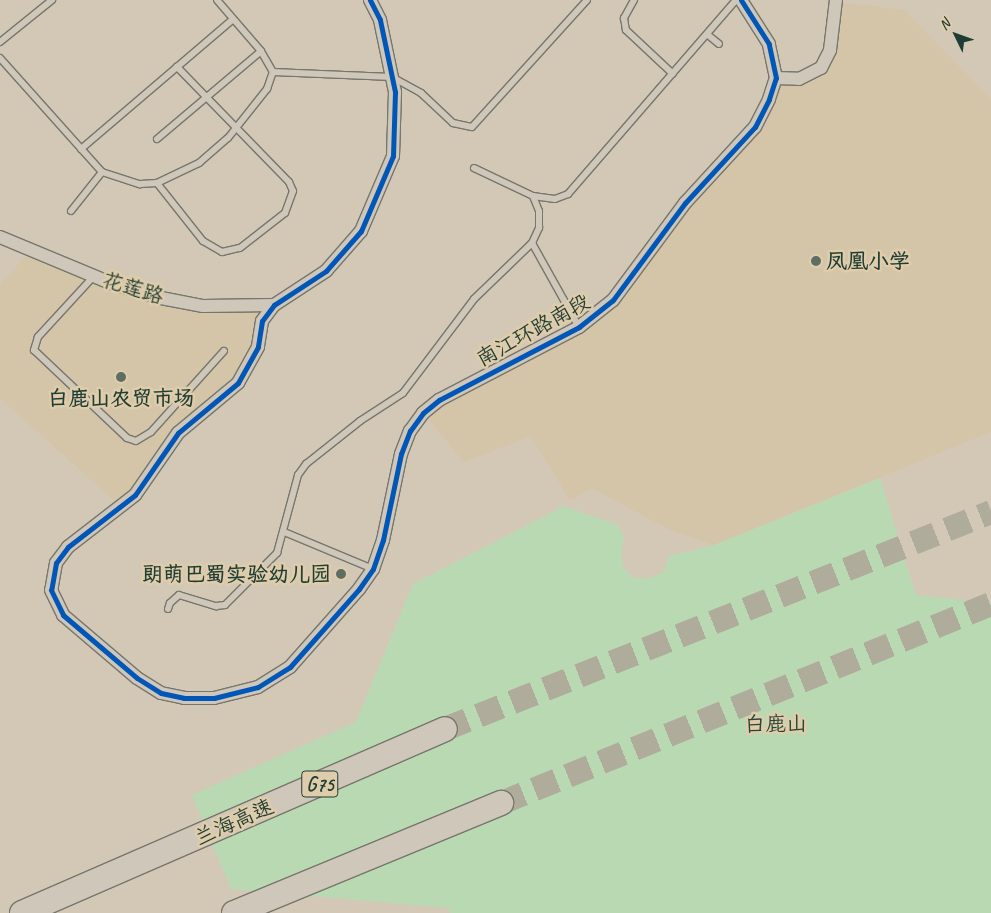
<!DOCTYPE html>
<meta charset="utf-8">
<style>
body{margin:0}
#map{position:relative;width:991px;height:913px;overflow:hidden;background:#d3c8b6;font-family:Caveat,"LXGW WenKai TC",sans-serif}
div>[style]{position:absolute}
.built>*{inset:0;background:#d4c4a8}
.green>*{inset:0;background:#b9d9b3}
.motorway-tunnel>*{height:24px;margin-top:-12px;transform-origin:0;background:repeating-linear-gradient(90deg,#afac9c 0 24px,transparent 0 36px)}
.roads{filter:drop-shadow(1px 0 #76766c) drop-shadow(-1px 0 #76766c) drop-shadow(0 1px #76766c) drop-shadow(0 -1px #76766c)}
.service>*{height:6px;margin:-3px;padding:0 3px;transform-origin:3px;border-radius:3px;background:#cfc7ba}
.minor>*{height:12px;margin:-6px;padding:0 6px;transform-origin:6px;border-radius:6px;background:#cfc7ba}
.motorway>*{height:24px;margin:-12px;padding:0 12px;transform-origin:12px;border-radius:12px;background:#cfc7ba}
.cycleway>*{height:5px;margin:-2.5px;padding:0 2.5px;transform-origin:2.5px;border-radius:2.5px;background:#0057b8}
.dots>*{width:14px;height:14px;translate:-50% -50%;box-sizing:border-box;border:2px solid #dfccaa;border-radius:50%}
span{translate:-50% -50%;white-space:nowrap;text-align:center;line-height:1.15;-webkit-text-stroke:5px #dfccaa;paint-order:stroke}
.shield-label span{padding:1px 4px;background:#dfccaa;border:1px solid;border-radius:4px;-webkit-text-stroke-width:0}
.shield-label{font-size:20px;color:#1f3d34;font-weight:700}
.poi-label{font-size:21px;color:#1f3d34;font-weight:700}
.left{translate:0 -50%;text-align:left}
.right{translate:-100% -50%;text-align:right}
.street-label{font-size:21px;color:#1f3d34}
.park-label{font-size:21px;color:#26463a}
.north{position:absolute;left:931px;top:10px;width:50px;height:50px;-webkit-text-stroke:4px #dfccaa;paint-order:stroke;rotate:312deg;font-size:14px;font-weight:700;line-height:20px;text-align:center;color:#1f3d34}
.north::after{content:'';display:block;margin:auto;width:18px;height:22px;background:#1f3d34;clip-path:polygon(50% 0,100% 100%,50% 72%,0 100%)}
</style>
<div id="map">
<div class="built">
<div style="clip-path:polygon(835px 2px,904px 10px,991px 99px,991px 432px,714px 545px,670px 530px,592px 488px,570px 500px,531px 436px,464px 462px,423px 413px,600px 313px,755px 127px,776px 78px,821px 68px)"></div>
<div style="clip-path:polygon(31px 250px,161px 298px,274px 305px,247px 371px,194px 416px,121px 507px,0 398px,0 285px)"></div>
</div>
<div class="green">
<div style="clip-path:polygon(880px 478px,916px 595px,991px 603px,991px 913px,451px 913px,448px 908px,231px 889px,192px 795px,356px 722px,413px 584px,564px 506px,618px 525px,624px 538px,621px 554px,624px 569px,635px 578px,650px 578px,664px 572px,669px 556px,714px 545px)"></div>
</div>
<div class="motorway-tunnel">
<div style="left:445px;top:729px;width:588px;rotate:-21.67deg"></div>
<div style="left:501px;top:803px;width:529px;rotate:-22.1deg"></div>
</div>
<div class="roads">
<div class="service">
<div style="left:634px;top:0;width:21px;rotate:119deg"></div>
<div style="left:624px;top:18px;width:12px;rotate:81deg"></div>
<div style="left:626px;top:30px;width:64px;rotate:43.1deg"></div>
<div style="left:708px;top:35px;width:14px;rotate:39deg"></div>
<div style="left:0;top:42px;width:67px;rotate:-38.9deg"></div>
<div style="left:0;top:58px;width:153px;rotate:48.2deg"></div>
<div style="left:102px;top:172px;width:40px;rotate:18deg"></div>
<div style="left:140px;top:184px;width:17px;rotate:-3deg"></div>
<div style="left:157px;top:183px;width:47px;rotate:-25.5deg"></div>
<div style="left:199px;top:163px;width:38px;rotate:-41deg"></div>
<div style="left:228px;top:138px;width:63px;rotate:-51.5deg"></div>
<div style="left:267px;top:89px;width:18px;rotate:-71deg"></div>
<div style="left:273px;top:72px;width:24px;rotate:-120deg"></div>
<div style="left:261px;top:51px;width:67px;rotate:-130.8deg"></div>
<div style="left:273px;top:72px;width:119px;rotate:2.4deg"></div>
<div style="left:392px;top:77px;width:33px;rotate:29deg"></div>
<div style="left:421px;top:93px;width:44px;rotate:43.2deg"></div>
<div style="left:453px;top:123px;width:19px;rotate:12deg"></div>
<div style="left:472px;top:127px;width:171px;rotate:-47.8deg"></div>
<div style="left:157px;top:139px;width:136px;rotate:-40.2deg"></div>
<div style="left:81px;top:149px;width:200px;rotate:-40.5deg"></div>
<div style="left:474px;top:168px;width:65px;rotate:25.4deg"></div>
<div style="left:533px;top:196px;width:22px;rotate:8deg"></div>
<div style="left:555px;top:199px;width:14px;rotate:-21deg"></div>
<div style="left:568px;top:194px;width:257px;rotate:-49.1deg"></div>
<div style="left:157px;top:183px;width:74px;rotate:51.6deg"></div>
<div style="left:203px;top:241px;width:22px;rotate:30deg"></div>
<div style="left:222px;top:252px;width:18px;rotate:-13deg"></div>
<div style="left:240px;top:248px;width:57px;rotate:-37.9deg"></div>
<div style="left:285px;top:213px;width:23px;rotate:-70deg"></div>
<div style="left:293px;top:191px;width:10px;rotate:-114deg"></div>
<div style="left:289px;top:182px;width:161px;rotate:-134.2deg"></div>
<div style="left:71px;top:211px;width:50px;rotate:-51.5deg"></div>
<div style="left:532px;top:243px;width:96px;rotate:60.8deg"></div>
<div style="left:94px;top:276px;width:83px;rotate:132.6deg"></div>
<div style="left:38px;top:337px;width:14px;rotate:107deg"></div>
<div style="left:34px;top:350px;width:128px;rotate:43.4deg"></div>
<div style="left:127px;top:438px;width:9px;rotate:18deg"></div>
<div style="left:136px;top:441px;width:17px;rotate:-31deg"></div>
<div style="left:151px;top:432px;width:109px;rotate:-48deg"></div>
<div style="left:284px;top:532px;width:96px;rotate:22.6deg"></div>
<div style="left:168px;top:609px;width:6px;rotate:-72deg"></div>
<div style="left:170px;top:603px;width:12px;rotate:-42deg"></div>
<div style="left:179px;top:595px;width:39px;rotate:17deg"></div>
<div style="left:216px;top:606px;width:9px;rotate:-6deg"></div>
<div style="left:225px;top:605px;width:74px;rotate:-45deg"></div>
<div style="left:277px;top:553px;width:81px;rotate:-74.9deg"></div>
<div style="left:298px;top:475px;width:14px;rotate:-54deg"></div>
<div style="left:306px;top:464px;width:69px;rotate:-38.5deg"></div>
<div style="left:360px;top:421px;width:51px;rotate:-33.1deg"></div>
<div style="left:403px;top:393px;width:118px;rotate:-52.9deg"></div>
<div style="left:474px;top:299px;width:81px;rotate:-44deg"></div>
<div style="left:532px;top:243px;width:17px;rotate:-65deg"></div>
<div style="left:539px;top:228px;width:17px;rotate:-90deg"></div>
<div style="left:539px;top:211px;width:16px;rotate:-112deg"></div>
</div>
<div class="minor">
<div style="left:370px;top:0;width:22px;rotate:63deg"></div>
<div style="left:380px;top:20px;width:74px;rotate:78.2deg"></div>
<div style="left:395px;top:92px;width:64px;rotate:91.8deg"></div>
<div style="left:393px;top:156px;width:82px;rotate:113.1deg"></div>
<div style="left:361px;top:231px;width:53px;rotate:131.2deg"></div>
<div style="left:326px;top:271px;width:62px;rotate:146.8deg"></div>
<div style="left:274px;top:305px;width:20px;rotate:127deg"></div>
<div style="left:262px;top:321px;width:26px;rotate:99deg"></div>
<div style="left:258px;top:347px;width:41px;rotate:119.1deg"></div>
<div style="left:238px;top:383px;width:78px;rotate:140.2deg"></div>
<div style="left:178px;top:433px;width:75px;rotate:124.7deg"></div>
<div style="left:135px;top:495px;width:85px;rotate:142.2deg"></div>
<div style="left:68px;top:547px;width:20px;rotate:127deg"></div>
<div style="left:56px;top:563px;width:27px;rotate:100deg"></div>
<div style="left:51px;top:590px;width:28px;rotate:64deg"></div>
<div style="left:63px;top:615px;width:97px;rotate:40.4deg"></div>
<div style="left:137px;top:678px;width:28px;rotate:32deg"></div>
<div style="left:161px;top:693px;width:24px;rotate:12deg"></div>
<div style="left:184px;top:698px;width:30px"></div>
<div style="left:214px;top:698px;width:45px;rotate:-14deg"></div>
<div style="left:258px;top:687px;width:38px;rotate:-32deg"></div>
<div style="left:290px;top:667px;width:104px;rotate:-48.5deg"></div>
<div style="left:359px;top:589px;width:24px;rotate:-55deg"></div>
<div style="left:373px;top:569px;width:31px;rotate:-71deg"></div>
<div style="left:383px;top:540px;width:88px;rotate:-78.2deg"></div>
<div style="left:401px;top:454px;width:25px;rotate:-69deg"></div>
<div style="left:410px;top:431px;width:22px;rotate:-54deg"></div>
<div style="left:423px;top:413px;width:21px;rotate:-39deg"></div>
<div style="left:439px;top:400px;width:158px;rotate:-27.5deg"></div>
<div style="left:579px;top:327px;width:43px;rotate:-38.5deg"></div>
<div style="left:613px;top:300px;width:121px;rotate:-53.4deg"></div>
<div style="left:685px;top:203px;width:103px;rotate:-47.4deg"></div>
<div style="left:755px;top:127px;width:31px;rotate:-63deg"></div>
<div style="left:769px;top:99px;width:22px;rotate:-72deg"></div>
<div style="left:776px;top:78px;width:35px;rotate:-102deg"></div>
<div style="left:769px;top:44px;width:52px;rotate:-122.5deg"></div>
<div style="left:776px;top:78px;width:23px;rotate:2deg"></div>
<div style="left:799px;top:79px;width:25px;rotate:-27deg"></div>
<div style="left:821px;top:68px;width:20px;rotate:-63deg"></div>
<div style="left:830px;top:50px;width:50px;rotate:-83.2deg"></div>
<div style="left:0;top:237px;width:122px;rotate:22.6deg"></div>
<div style="left:113px;top:284px;width:50px;rotate:16.3deg"></div>
<div style="left:161px;top:298px;width:43px;rotate:10.8deg"></div>
<div style="left:203px;top:306px;width:71px;rotate:-0.8deg"></div>
</div>
<div class="motorway">
<div style="left:22px;top:913px;width:461px;rotate:-23.5deg"></div>
<div style="left:234px;top:913px;width:289px;rotate:-22.4deg"></div>
</div>
</div>
<div class="cycleway">
<div style="left:370px;top:0;width:22px;rotate:63deg"></div>
<div style="left:380px;top:20px;width:74px;rotate:78.2deg"></div>
<div style="left:395px;top:92px;width:64px;rotate:91.8deg"></div>
<div style="left:393px;top:156px;width:82px;rotate:113.1deg"></div>
<div style="left:361px;top:231px;width:53px;rotate:131.2deg"></div>
<div style="left:326px;top:271px;width:62px;rotate:146.8deg"></div>
<div style="left:274px;top:305px;width:20px;rotate:127deg"></div>
<div style="left:262px;top:321px;width:26px;rotate:99deg"></div>
<div style="left:258px;top:347px;width:41px;rotate:119.1deg"></div>
<div style="left:238px;top:383px;width:78px;rotate:140.2deg"></div>
<div style="left:178px;top:433px;width:75px;rotate:124.7deg"></div>
<div style="left:135px;top:495px;width:85px;rotate:142.2deg"></div>
<div style="left:68px;top:547px;width:20px;rotate:127deg"></div>
<div style="left:56px;top:563px;width:27px;rotate:100deg"></div>
<div style="left:51px;top:590px;width:28px;rotate:64deg"></div>
<div style="left:63px;top:615px;width:97px;rotate:40.4deg"></div>
<div style="left:137px;top:678px;width:28px;rotate:32deg"></div>
<div style="left:161px;top:693px;width:24px;rotate:12deg"></div>
<div style="left:184px;top:698px;width:30px"></div>
<div style="left:214px;top:698px;width:45px;rotate:-14deg"></div>
<div style="left:258px;top:687px;width:38px;rotate:-32deg"></div>
<div style="left:290px;top:667px;width:104px;rotate:-48.5deg"></div>
<div style="left:359px;top:589px;width:24px;rotate:-55deg"></div>
<div style="left:373px;top:569px;width:31px;rotate:-71deg"></div>
<div style="left:383px;top:540px;width:88px;rotate:-78.2deg"></div>
<div style="left:401px;top:454px;width:25px;rotate:-69deg"></div>
<div style="left:410px;top:431px;width:22px;rotate:-54deg"></div>
<div style="left:423px;top:413px;width:21px;rotate:-39deg"></div>
<div style="left:439px;top:400px;width:158px;rotate:-27.5deg"></div>
<div style="left:579px;top:327px;width:43px;rotate:-38.5deg"></div>
<div style="left:613px;top:300px;width:121px;rotate:-53.4deg"></div>
<div style="left:685px;top:203px;width:103px;rotate:-47.4deg"></div>
<div style="left:755px;top:127px;width:31px;rotate:-63deg"></div>
<div style="left:769px;top:99px;width:22px;rotate:-72deg"></div>
<div style="left:776px;top:78px;width:35px;rotate:-102deg"></div>
<div style="left:769px;top:44px;width:52px;rotate:-122.5deg"></div>
</div>
<div class="dots">
<div style="left:816px;top:261px;background:#5e6e62"></div>
<div style="left:121px;top:377px;background:#5e6e62"></div>
<div style="left:341px;top:574px;background:#5e6e62"></div>
</div>
<div class="shield-label">
<span style="left:320px;top:784px">G75</span>
</div>
<div class="poi-label">
<span class="left" style="left:826px;top:261px">凤凰小学</span>
<span style="left:121px;top:398px">白鹿山农贸市场</span>
<span class="right" style="left:331px;top:574px">朗萌巴蜀实验幼儿园</span>
</div>
<div class="street-label">
<span style="left:133px;top:288px;rotate:17deg">花莲路</span>
<span style="left:533px;top:330px;rotate:-29deg">南江环路南段</span>
<span style="left:234px;top:822px;rotate:-24deg">兰海高速</span>
</div>
<div class="park-label">
<span style="left:776px;top:724px">白鹿山</span>
</div>
<div class="north">N</div>
</div>
